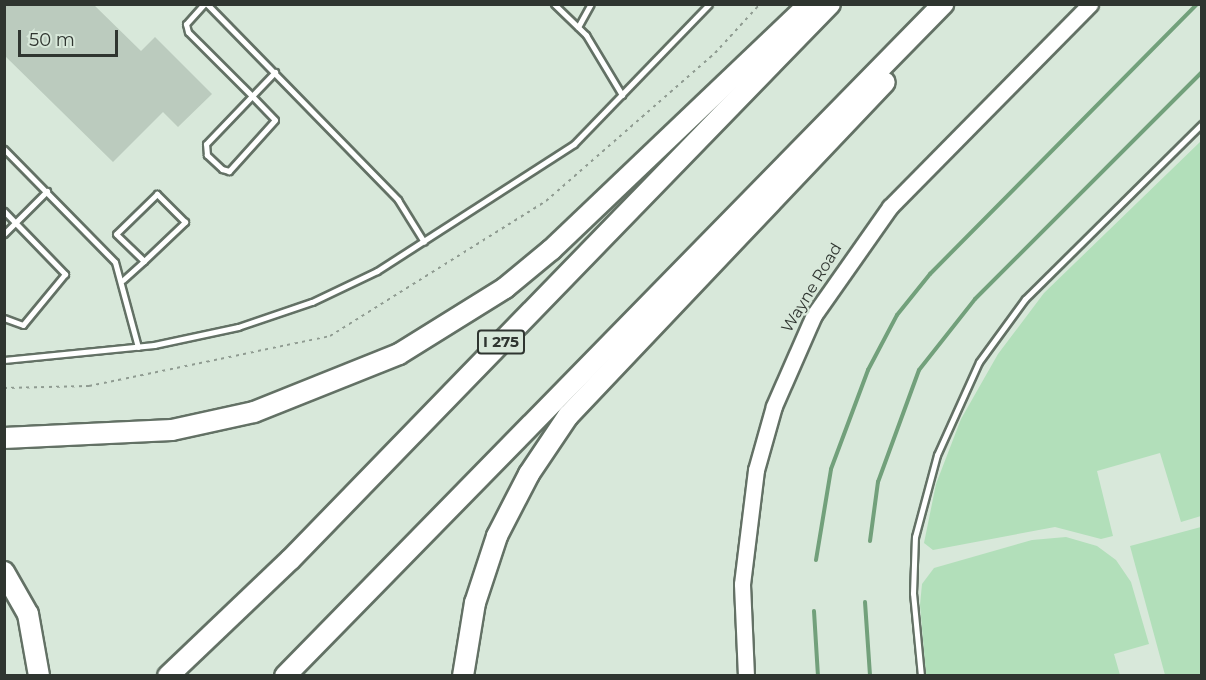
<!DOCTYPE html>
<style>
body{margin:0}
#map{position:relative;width:1206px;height:680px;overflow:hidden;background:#d8e8da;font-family:Montserrat,sans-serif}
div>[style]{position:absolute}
.green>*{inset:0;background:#b2dfba}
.stream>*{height:4px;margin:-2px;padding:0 2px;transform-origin:2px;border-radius:2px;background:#72a07b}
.building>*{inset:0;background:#bbcbbe}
.path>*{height:2px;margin-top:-1px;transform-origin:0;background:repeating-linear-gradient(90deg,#8f9b91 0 3px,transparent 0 7.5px)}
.roads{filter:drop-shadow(2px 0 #637165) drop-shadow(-2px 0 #637165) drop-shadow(0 2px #637165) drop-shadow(0 -2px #637165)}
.lane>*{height:5px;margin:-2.5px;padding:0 2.5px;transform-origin:2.5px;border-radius:2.5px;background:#fff}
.secondary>*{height:15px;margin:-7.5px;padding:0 7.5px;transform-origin:7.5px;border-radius:7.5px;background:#fff}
.highway>*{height:20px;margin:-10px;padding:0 10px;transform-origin:10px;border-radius:10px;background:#fff}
span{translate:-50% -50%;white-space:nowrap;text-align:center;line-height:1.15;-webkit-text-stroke:4.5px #d8e8da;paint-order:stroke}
.shield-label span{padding:2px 4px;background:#d8e8da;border:2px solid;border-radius:4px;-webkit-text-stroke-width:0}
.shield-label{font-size:15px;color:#2f3530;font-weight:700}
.street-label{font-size:16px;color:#2f3530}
.frame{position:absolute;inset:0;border:6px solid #2f3530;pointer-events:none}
.scale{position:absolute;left:18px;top:30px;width:100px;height:27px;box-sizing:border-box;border:3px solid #2f3530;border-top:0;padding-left:8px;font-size:18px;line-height:21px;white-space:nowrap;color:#2f3530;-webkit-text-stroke:4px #d8e8da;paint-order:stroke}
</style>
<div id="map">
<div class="green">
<div style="clip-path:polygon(1201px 141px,1201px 516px,1181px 522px,1160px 453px,1097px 471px,1113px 536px,1101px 539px,1055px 527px,933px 550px,924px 543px,936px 484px,961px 419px,998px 354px,1044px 293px)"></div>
<div style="clip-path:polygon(1201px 527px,1201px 675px,1165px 675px,1130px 546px)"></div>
<div style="clip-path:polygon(1066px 537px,1097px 546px,1116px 560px,1131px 582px,1149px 644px,1114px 654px,1120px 675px,926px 675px,920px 605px,922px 584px,934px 568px,1032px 540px)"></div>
</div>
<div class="stream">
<div style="left:870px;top:541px;width:60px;rotate:-82.3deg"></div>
<div style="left:878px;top:482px;width:119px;rotate:-69.9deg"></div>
<div style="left:919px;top:370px;width:90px;rotate:-51.7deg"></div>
<div style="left:975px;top:299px;width:321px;rotate:-45deg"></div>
<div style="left:816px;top:560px;width:92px;rotate:-80.6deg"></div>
<div style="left:831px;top:469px;width:106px;rotate:-69.5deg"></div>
<div style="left:868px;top:370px;width:62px;rotate:-62.2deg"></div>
<div style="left:897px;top:315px;width:53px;rotate:-51.2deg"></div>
<div style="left:930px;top:274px;width:380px;rotate:-45.3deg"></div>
<div style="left:865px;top:602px;width:74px;rotate:86.1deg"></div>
<div style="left:814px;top:611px;width:65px;rotate:86.5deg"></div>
</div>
<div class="building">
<div style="clip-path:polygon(4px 4px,93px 4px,141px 51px,155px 37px,212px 94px,178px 127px,163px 112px,113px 162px,4px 55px)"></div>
</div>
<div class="path">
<div style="left:4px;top:388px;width:85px;rotate:-1.3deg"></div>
<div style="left:89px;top:386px;width:246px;rotate:-11.7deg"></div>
<div style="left:330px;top:336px;width:255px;rotate:-32deg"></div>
<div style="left:546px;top:201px;width:225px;rotate:-41.2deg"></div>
<div style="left:715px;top:53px;width:67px;rotate:-47.4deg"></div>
</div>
<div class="roads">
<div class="lane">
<div style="left:204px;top:4px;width:27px;rotate:132deg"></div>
<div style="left:186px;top:24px;width:8px;rotate:76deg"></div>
<div style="left:188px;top:32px;width:91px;rotate:45deg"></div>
<div style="left:252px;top:96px;width:33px;rotate:46deg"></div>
<div style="left:275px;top:120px;width:69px;rotate:132deg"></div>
<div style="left:229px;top:171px;width:7px;rotate:-164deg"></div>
<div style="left:222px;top:169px;width:21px;rotate:-137deg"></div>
<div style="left:207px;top:155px;width:11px;rotate:-95deg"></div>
<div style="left:206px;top:144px;width:100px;rotate:-46.2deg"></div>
<div style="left:207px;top:4px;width:274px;rotate:45.7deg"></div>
<div style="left:398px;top:200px;width:49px;rotate:58.2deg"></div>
<div style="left:554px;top:4px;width:45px;rotate:44.1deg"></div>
<div style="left:586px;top:35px;width:70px;rotate:59deg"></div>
<div style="left:578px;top:27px;width:26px;rotate:-61deg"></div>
<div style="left:4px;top:149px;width:158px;rotate:45.5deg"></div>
<div style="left:115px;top:262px;width:88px;rotate:74.9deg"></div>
<div style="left:4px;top:211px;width:88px;rotate:45.9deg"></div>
<div style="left:65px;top:274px;width:66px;rotate:129.5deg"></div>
<div style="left:23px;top:325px;width:20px;rotate:-160deg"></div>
<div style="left:4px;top:234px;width:61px;rotate:-45deg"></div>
<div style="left:123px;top:280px;width:28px;rotate:-42deg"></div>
<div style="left:144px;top:261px;width:57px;rotate:-43.6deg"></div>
<div style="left:185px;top:222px;width:40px;rotate:-135deg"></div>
<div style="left:157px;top:194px;width:57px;rotate:135.7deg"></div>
<div style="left:116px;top:234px;width:39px;rotate:44deg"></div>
<div style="left:4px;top:360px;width:151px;rotate:-5.7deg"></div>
<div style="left:154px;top:345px;width:86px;rotate:-12.1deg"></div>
<div style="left:238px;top:327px;width:78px;rotate:-18.7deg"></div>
<div style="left:312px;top:302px;width:72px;rotate:-25.5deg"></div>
<div style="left:377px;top:271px;width:234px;rotate:-32.8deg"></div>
<div style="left:574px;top:144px;width:194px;rotate:-46deg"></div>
<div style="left:921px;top:676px;width:83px;rotate:-95.5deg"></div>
<div style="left:913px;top:593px;width:56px;rotate:-88deg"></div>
<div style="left:915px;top:537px;width:85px;rotate:-75deg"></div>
<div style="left:937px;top:455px;width:102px;rotate:-65.7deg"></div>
<div style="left:979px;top:362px;width:78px;rotate:-53.9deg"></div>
<div style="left:1025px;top:299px;width:249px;rotate:-44.7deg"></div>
</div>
<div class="secondary">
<div style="left:746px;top:676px;width:92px;rotate:-92.5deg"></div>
<div style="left:742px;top:584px;width:115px;rotate:-83deg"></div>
<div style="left:756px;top:470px;width:66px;rotate:-74.3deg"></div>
<div style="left:774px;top:406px;width:99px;rotate:-66.3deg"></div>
<div style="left:814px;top:315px;width:132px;rotate:-54.9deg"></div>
<div style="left:890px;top:207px;width:285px;rotate:-45.4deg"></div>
</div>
<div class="highway">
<div style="left:4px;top:438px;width:168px;rotate:-2.7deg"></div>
<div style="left:172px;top:430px;width:84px;rotate:-12.4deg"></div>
<div style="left:254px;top:412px;width:156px;rotate:-21.8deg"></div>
<div style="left:399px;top:354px;width:125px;rotate:-31.9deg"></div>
<div style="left:505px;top:288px;width:60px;rotate:-39.6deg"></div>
<div style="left:551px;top:250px;width:356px;rotate:-43.6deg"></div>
<div style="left:4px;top:572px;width:48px;rotate:60.3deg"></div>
<div style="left:28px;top:614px;width:63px;rotate:79.9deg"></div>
<div style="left:168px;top:676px;width:168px;rotate:-43.6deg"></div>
<div style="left:290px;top:560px;width:775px;rotate:-45.84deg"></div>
<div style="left:285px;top:676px;width:941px;rotate:-45.6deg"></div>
<div style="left:463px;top:676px;width:74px;rotate:-80.7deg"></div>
<div style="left:475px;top:603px;width:71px;rotate:-71.8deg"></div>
<div style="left:497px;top:536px;width:70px;rotate:-62.7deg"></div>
<div style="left:529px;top:474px;width:70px;rotate:-56.1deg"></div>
<div style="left:568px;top:416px;width:460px;rotate:-46.5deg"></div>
</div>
</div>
<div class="shield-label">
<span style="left:501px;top:342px">I 275</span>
</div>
<div class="street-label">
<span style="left:812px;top:288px;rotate:-59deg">Wayne Road</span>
</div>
<div class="frame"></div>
<div class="scale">50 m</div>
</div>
